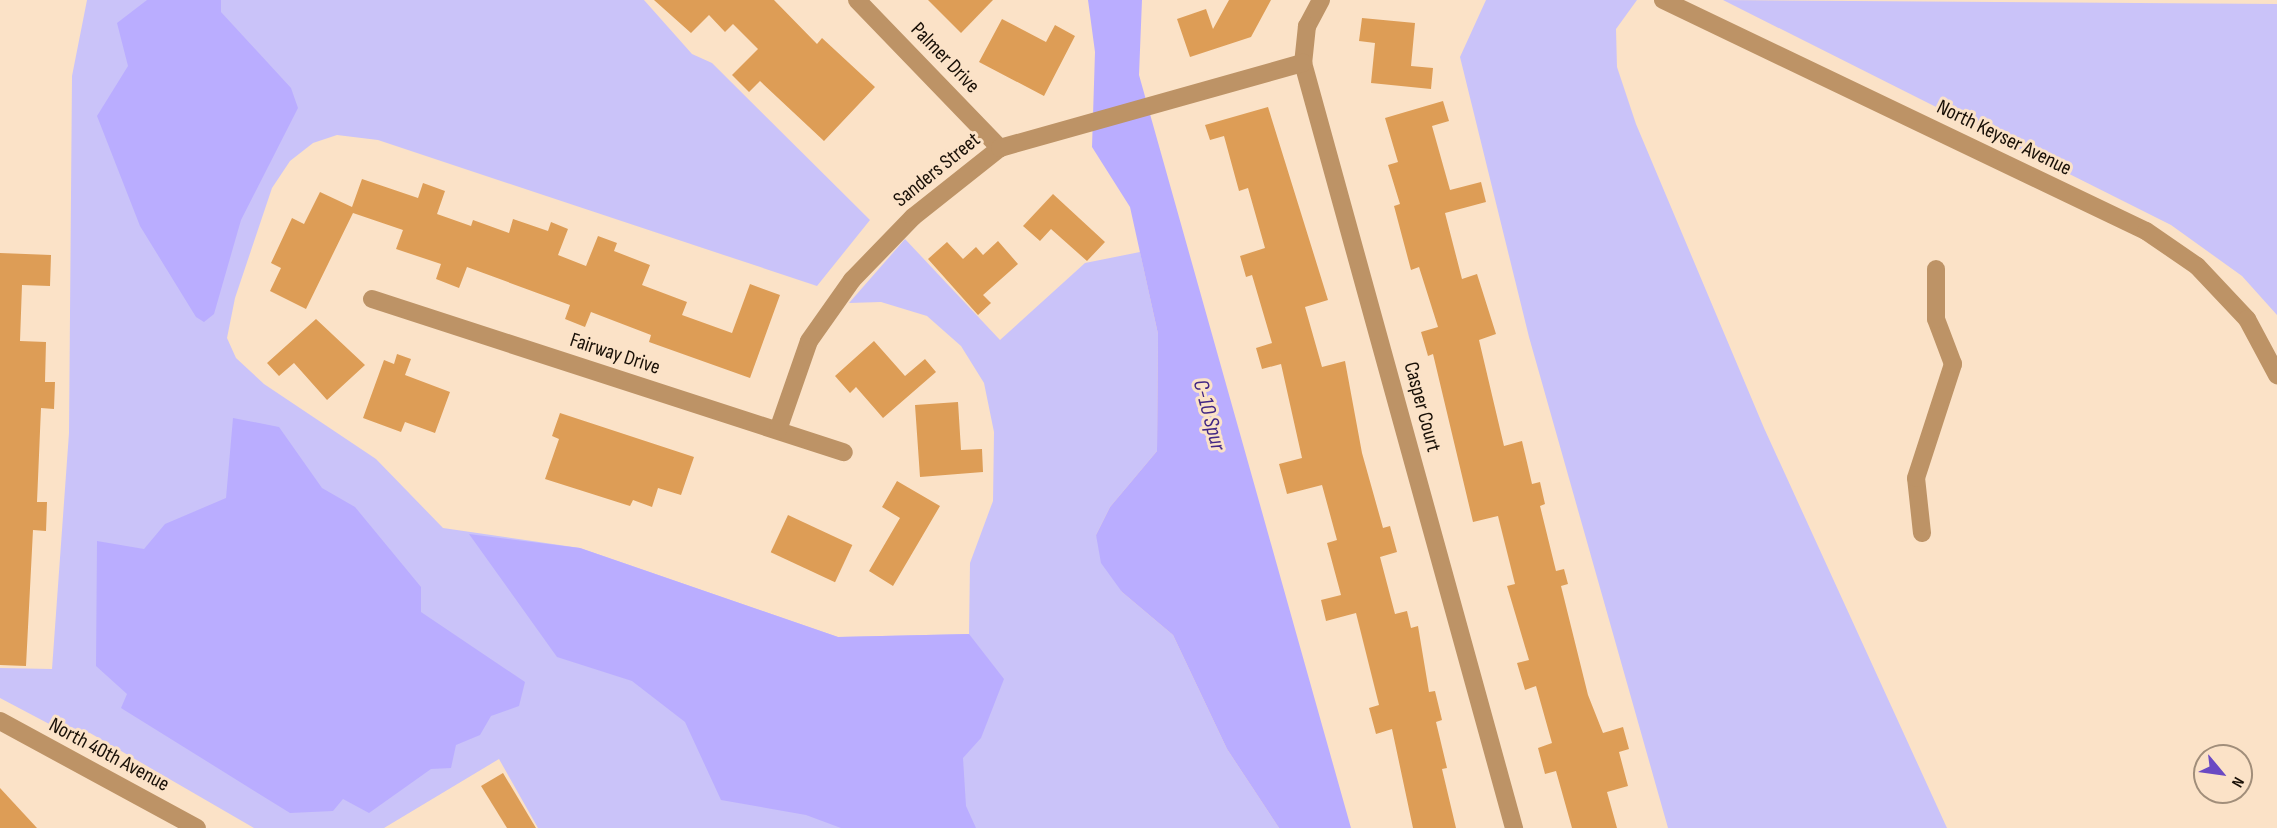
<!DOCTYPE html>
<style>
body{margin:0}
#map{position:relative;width:2277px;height:828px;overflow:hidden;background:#fbe2c7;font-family:"Sofia Sans Condensed",sans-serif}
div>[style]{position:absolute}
.green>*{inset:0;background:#cac3f9}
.water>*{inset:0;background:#baadff}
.building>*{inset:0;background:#dd9d56;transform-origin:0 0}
.street>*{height:18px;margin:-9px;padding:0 9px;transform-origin:9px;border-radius:9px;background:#bd9366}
span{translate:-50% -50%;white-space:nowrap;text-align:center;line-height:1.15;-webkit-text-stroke:6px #fbe2c7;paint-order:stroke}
.street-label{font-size:21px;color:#191007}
.water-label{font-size:22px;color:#422784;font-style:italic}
.north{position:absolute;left:2193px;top:744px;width:60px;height:60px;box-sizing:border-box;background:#fbe2c7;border:2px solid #a18e7a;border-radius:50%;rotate:119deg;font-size:16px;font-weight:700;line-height:24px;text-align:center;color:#191007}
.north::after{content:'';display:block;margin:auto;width:21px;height:27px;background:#6a4ac3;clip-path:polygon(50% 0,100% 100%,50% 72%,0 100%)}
</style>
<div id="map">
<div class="green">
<div style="clip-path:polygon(87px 0,644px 0,692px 54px,712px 63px,870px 220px,817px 286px,378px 140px,337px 135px,313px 143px,290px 161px,272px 188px,235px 298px,227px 338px,236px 358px,264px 384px,376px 459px,443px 528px,580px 548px,838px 637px,969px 634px,970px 563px,993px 501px,994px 432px,984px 383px,961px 346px,927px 316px,881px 302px,849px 303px,905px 239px,1000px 340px,1085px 263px,1140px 252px,1158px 334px,1157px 451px,1110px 507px,1096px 535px,1122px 592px,1173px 635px,1227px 749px,1279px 828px,538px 828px,499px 759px,384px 828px,254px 828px,90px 733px,53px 726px,0 698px,0 668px,52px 669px,69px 433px,72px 76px)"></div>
<div style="clip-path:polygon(1486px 0,1637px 0,1616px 29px,1617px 67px,1636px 124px,1764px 428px,1947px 828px,1668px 828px,1529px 337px,1460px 57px)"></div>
<div style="clip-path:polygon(1723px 0,2277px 4px,2277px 315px,2242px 276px,2171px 225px)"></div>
</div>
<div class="water">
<div style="clip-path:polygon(147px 0,221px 0,221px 12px,291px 88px,298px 108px,241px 220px,214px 314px,204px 322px,196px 317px,140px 226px,97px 116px,128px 66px,117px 23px)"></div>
<div style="clip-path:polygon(1088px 0,1142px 0,1139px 75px,1351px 828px,1279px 828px,1227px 749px,1173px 635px,1122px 592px,1101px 563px,1096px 535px,1110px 507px,1157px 451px,1158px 334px,1130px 207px,1092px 147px,1095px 52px)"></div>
<div style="clip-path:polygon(233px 418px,279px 427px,322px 488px,355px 507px,421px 587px,421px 612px,525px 682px,519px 706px,491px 716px,480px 735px,456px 745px,451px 768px,431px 769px,369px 813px,343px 799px,333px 811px,290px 813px,121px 708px,127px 694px,96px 666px,97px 541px,144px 549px,165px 524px,226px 498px)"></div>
<div style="clip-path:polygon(469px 534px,580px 548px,838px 637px,969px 634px,1004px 679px,981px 738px,963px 758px,966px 806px,976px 828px,841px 828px,806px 815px,721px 800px,685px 722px,632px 681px,557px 657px)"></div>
</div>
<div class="building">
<div style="clip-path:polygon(654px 0,774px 0,817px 44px,822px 38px,875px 87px,824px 141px,760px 81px,749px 92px,732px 75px,758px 49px,733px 24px,725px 32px,709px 15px,691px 33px)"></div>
<div style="clip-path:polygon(928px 0,993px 0,961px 33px)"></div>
<div style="clip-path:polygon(1229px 0,1271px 0,1251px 37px,1190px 57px,1177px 19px,1206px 9px,1213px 29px)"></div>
<div style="clip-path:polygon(1362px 18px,1415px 23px,1411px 66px,1433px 68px,1431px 89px,1371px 83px,1375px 43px,1359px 41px)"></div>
<div style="clip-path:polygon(1002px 19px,1046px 42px,1055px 25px,1075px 36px,1044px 96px,979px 62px)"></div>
<div style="clip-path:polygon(1443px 101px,1449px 121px,1432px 126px,1450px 190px,1481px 182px,1486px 202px,1445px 213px,1462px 279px,1477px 274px,1496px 334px,1479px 340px,1504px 446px,1522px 441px,1532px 484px,1540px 482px,1545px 504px,1540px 506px,1556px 571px,1564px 569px,1568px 584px,1561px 586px,1588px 695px,1603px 733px,1623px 727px,1629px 749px,1619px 752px,1628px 786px,1607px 792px,1617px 828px,1572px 828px,1556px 771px,1545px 774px,1538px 748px,1552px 743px,1536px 686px,1525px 690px,1517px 663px,1529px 660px,1507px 586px,1515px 584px,1498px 516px,1473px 522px,1433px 354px,1428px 356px,1421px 332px,1438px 327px,1419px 267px,1411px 270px,1394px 206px,1400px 204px,1388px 165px,1398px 162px,1385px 118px)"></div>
<div style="clip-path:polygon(1268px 107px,1328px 300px,1305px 307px,1322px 367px,1345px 361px,1362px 453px,1383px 528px,1390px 526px,1397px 552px,1380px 557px,1395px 614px,1407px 611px,1411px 628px,1418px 626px,1429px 692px,1435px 691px,1442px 720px,1436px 722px,1447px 768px,1442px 769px,1456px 828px,1413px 828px,1392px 729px,1376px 734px,1369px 708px,1379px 705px,1356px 613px,1326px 621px,1321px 600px,1341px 595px,1327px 543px,1337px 540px,1322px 485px,1287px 494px,1279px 464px,1302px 458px,1281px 364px,1262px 369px,1256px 348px,1272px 343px,1252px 275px,1246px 277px,1240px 256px,1265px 248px,1248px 188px,1239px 191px,1224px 136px,1210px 140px,1205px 125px)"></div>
<div style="clip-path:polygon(362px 179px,418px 198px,423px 183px,445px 191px,437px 214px,471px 226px,473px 220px,509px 233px,513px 219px,548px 231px,551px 222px,568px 229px,558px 255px,586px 266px,598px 236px,617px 243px,614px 251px,650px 265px,642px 285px,687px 302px,682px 315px,732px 333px,750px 284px,780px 295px,750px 378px,649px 342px,651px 335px,591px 312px,585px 327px,565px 319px,570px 305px,467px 267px,459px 288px,436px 279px,441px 264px,396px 249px,403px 230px,353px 213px,306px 309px,270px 291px,281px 268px,271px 263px,292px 218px,304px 224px,320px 192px,352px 207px)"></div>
<div style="clip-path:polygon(1053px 194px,1105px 242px,1087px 261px,1051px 229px,1040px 241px,1023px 226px)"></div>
<div style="clip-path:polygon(998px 241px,1018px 264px,983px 295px,991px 303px,978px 315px,928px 259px,947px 242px,963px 259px,976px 247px,983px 255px)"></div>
<div style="clip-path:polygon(0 253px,51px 255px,50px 286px,22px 285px,20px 341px,46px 342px,45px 382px,55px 382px,54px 409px,41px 408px,37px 502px,47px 502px,46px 531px,33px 530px,26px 666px,0 665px)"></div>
<div style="clip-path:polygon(316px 319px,365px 365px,327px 400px,294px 363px,279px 376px,267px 363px)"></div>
<div style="clip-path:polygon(874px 341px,905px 376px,925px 359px,936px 372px,883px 418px,856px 387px,850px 393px,835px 376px)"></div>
<div style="clip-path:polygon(397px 354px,411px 359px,405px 375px,450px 392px,435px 433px,405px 422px,401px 432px,363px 418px,384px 360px,394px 364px)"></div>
<div style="clip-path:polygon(958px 402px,961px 450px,982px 449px,983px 472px,920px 477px,915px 405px)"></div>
<div style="clip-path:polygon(560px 413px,694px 457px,681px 495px,658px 488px,652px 507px,633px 500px,630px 506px,545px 479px,559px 439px,552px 436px)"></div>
<div style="clip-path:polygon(897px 481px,940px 506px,893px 586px,869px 571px,900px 518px,882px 507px)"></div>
<div style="left:788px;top:515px;width:71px;height:41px;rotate:25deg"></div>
<div style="clip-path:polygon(503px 773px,536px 828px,507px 828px,481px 786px)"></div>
<div style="clip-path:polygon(0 788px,37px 828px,0 828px)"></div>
</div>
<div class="street">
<div style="left:857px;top:0;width:206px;rotate:46deg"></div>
<div style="left:1321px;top:0;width:30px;rotate:118deg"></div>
<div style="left:1307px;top:26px;width:37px;rotate:96deg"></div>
<div style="left:1303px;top:63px;width:794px;rotate:74.58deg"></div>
<div style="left:1663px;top:0;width:535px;rotate:25.56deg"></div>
<div style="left:2146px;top:231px;width:62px;rotate:34.5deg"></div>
<div style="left:2197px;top:266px;width:73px;rotate:46.7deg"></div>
<div style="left:2247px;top:319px;width:64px;rotate:61.8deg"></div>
<div style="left:372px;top:299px;width:496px;rotate:18deg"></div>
<div style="left:778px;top:430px;width:94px;rotate:-70.8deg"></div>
<div style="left:809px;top:341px;width:75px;rotate:-54.8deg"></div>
<div style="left:852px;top:280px;width:88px;rotate:-45.9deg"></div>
<div style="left:913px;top:217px;width:111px;rotate:-38.4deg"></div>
<div style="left:1000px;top:148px;width:315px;rotate:-15.7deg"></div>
<div style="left:1922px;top:533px;width:55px;rotate:-96.2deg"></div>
<div style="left:1916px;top:478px;width:120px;rotate:-72deg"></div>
<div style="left:1953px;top:364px;width:48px;rotate:-110.7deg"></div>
<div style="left:1936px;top:319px;width:50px;rotate:-90deg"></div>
<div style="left:0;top:721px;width:224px;rotate:28.5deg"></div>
</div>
<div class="street-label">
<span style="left:945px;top:58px;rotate:46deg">Palmer Drive</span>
<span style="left:2004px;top:138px;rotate:26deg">North Keyser Avenue</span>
<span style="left:937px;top:170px;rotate:-39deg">Sanders Street</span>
<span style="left:615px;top:354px;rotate:18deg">Fairway Drive</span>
<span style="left:1422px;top:407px;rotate:75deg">Casper Court</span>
<span style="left:109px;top:755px;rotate:28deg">North 40th Avenue</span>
</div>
<div class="water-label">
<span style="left:1209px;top:415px;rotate:75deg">C-10 Spur</span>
</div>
<div class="north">N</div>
</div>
